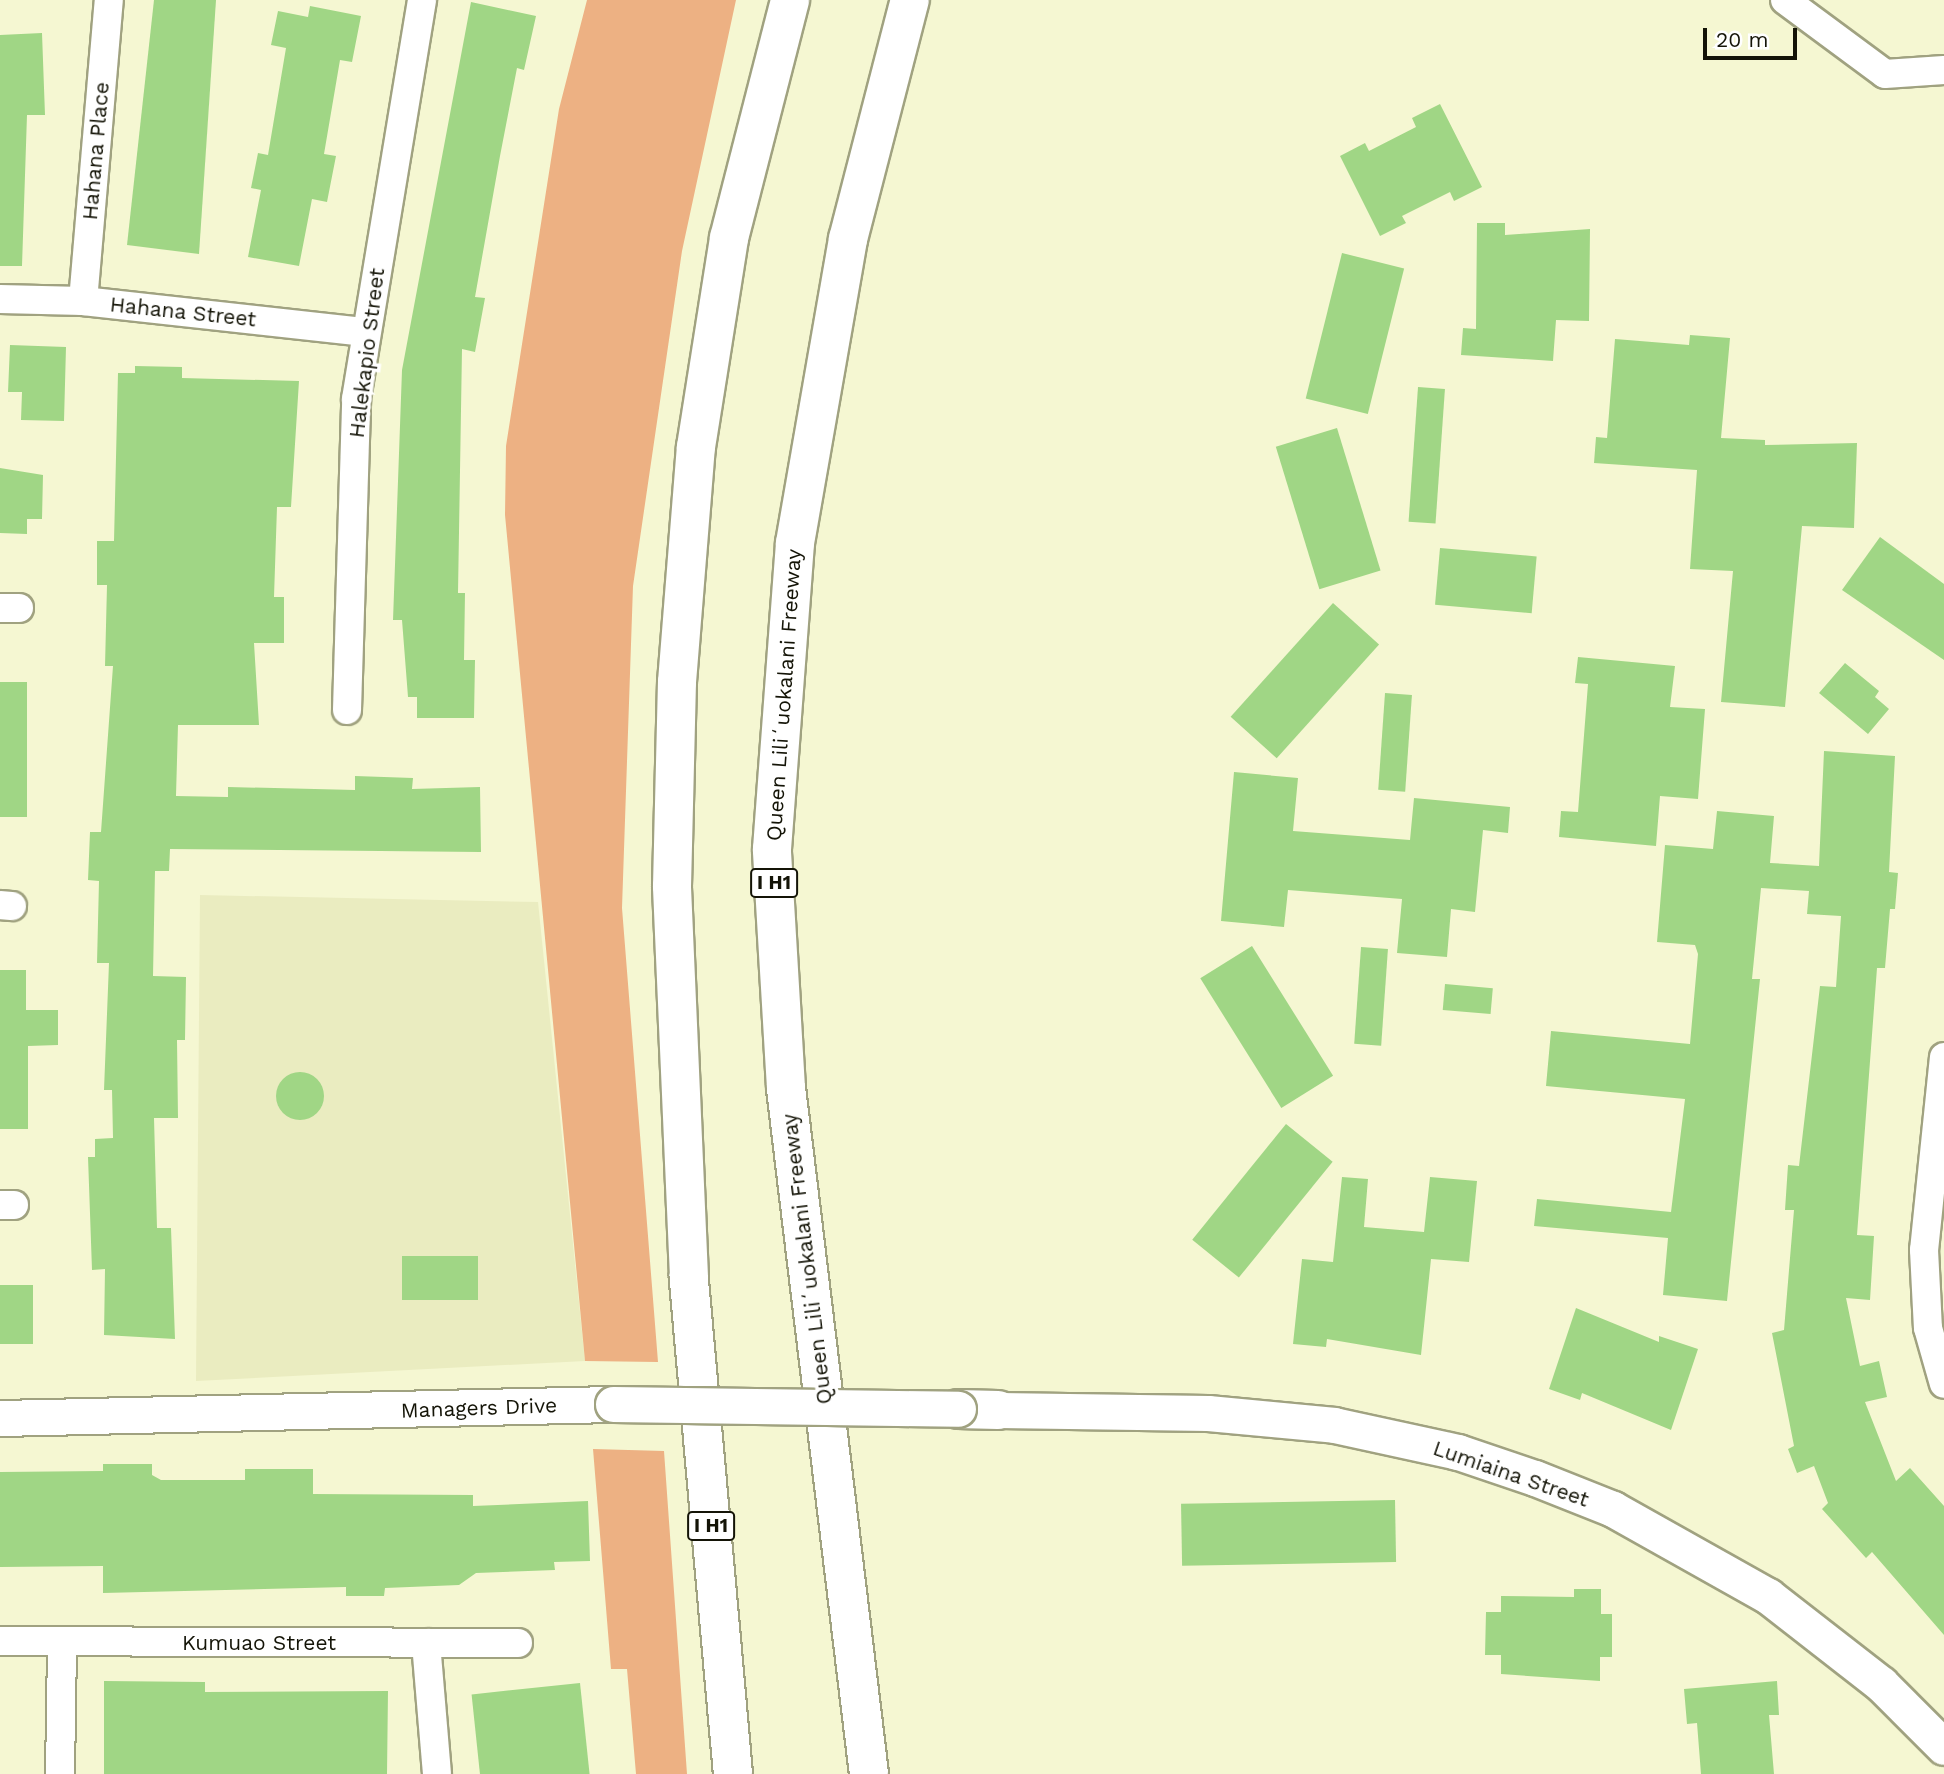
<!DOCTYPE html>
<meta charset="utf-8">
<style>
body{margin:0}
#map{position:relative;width:1944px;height:1774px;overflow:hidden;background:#f5f7d2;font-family:"Work Sans",sans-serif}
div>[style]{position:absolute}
.built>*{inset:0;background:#eaecc0}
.green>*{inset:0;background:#edb183}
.building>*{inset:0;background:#a0d685;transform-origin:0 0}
.round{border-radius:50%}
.roads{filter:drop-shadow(2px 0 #a0a280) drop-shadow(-2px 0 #a0a280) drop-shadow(0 2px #a0a280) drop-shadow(0 -2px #a0a280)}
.minor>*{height:28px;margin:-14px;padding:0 14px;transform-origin:14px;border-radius:14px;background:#fff}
.tertiary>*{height:35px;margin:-17.5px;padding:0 17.5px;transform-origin:17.5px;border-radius:17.5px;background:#fff}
.secondary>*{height:38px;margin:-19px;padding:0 19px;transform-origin:19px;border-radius:19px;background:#fff}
.motorway>*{height:38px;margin:-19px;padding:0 19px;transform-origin:19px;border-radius:19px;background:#fff}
.bridges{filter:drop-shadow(2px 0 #a0a280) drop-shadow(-2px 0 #a0a280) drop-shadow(0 2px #a0a280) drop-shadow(0 -2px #a0a280)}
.tertiary-bridge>*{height:35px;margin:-17.5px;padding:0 17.5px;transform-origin:17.5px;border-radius:17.5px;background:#fff}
span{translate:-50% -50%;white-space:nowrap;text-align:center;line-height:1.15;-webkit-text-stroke:7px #fff;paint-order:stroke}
.shield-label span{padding:2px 5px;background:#fff;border:2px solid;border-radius:5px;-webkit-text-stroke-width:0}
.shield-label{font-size:19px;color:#141407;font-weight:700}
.street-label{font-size:21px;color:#141407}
.scale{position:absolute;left:1703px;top:28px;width:94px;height:32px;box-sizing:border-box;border:4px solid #141407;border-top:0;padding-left:9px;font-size:21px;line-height:24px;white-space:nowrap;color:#141407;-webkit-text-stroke:5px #fff;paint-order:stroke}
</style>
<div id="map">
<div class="built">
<div style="clip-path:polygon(200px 895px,538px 902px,585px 1361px,196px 1381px)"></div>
</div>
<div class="green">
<div style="clip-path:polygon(587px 0,736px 0,682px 251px,633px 586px,622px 908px,658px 1362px,585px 1361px,505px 515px,506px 446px,559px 109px)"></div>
<div style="clip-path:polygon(593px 1449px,664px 1451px,687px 1774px,636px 1774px,627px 1669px,611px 1669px)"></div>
</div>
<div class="building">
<div style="clip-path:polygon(154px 0,216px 0,199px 254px,127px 245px)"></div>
<div style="clip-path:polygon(471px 2px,536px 16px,524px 70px,517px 68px,500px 156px,475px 297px,485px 298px,475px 352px,462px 349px,458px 593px,465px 593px,464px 660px,475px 660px,474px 718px,417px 718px,417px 697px,408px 697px,402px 620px,393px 620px,402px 370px)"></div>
<div style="clip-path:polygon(310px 6px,361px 16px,352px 62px,340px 60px,324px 154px,336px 156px,327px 202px,312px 199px,299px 266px,248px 257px,261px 190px,251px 188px,258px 153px,268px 155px,286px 48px,271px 45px,278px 11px,308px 17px)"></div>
<div style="clip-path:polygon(42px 33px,45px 115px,27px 115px,22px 266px,0 266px,0 35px)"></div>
<div style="clip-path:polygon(1440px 104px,1482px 187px,1454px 201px,1450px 192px,1402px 216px,1406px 223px,1380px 236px,1340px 156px,1365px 143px,1369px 151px,1416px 127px,1412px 118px)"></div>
<div style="clip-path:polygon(1477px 223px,1505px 223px,1505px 235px,1590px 229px,1589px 321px,1556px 320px,1553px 361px,1461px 355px,1463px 328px,1476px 329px)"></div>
<div style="left:1342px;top:253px;width:64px;height:150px;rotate:14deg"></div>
<div style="clip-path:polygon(1690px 335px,1730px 338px,1721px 438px,1765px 440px,1765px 445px,1857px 443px,1854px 528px,1802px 526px,1785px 707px,1721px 702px,1733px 571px,1690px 569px,1697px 470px,1594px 463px,1596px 437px,1607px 438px,1615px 339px,1689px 345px)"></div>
<div style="clip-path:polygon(10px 345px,66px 347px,64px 421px,21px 420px,22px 392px,8px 392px)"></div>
<div style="clip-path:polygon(135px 366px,182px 367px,182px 378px,299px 381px,291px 507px,277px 507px,274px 597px,284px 597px,284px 643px,254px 643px,259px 725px,178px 725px,176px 796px,228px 797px,228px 787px,355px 790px,355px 776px,413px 778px,412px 789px,480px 787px,481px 852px,170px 849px,169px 871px,155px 871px,153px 976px,186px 977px,185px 1040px,177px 1040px,178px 1118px,154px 1118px,157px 1228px,171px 1228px,175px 1339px,104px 1335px,105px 1269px,92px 1270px,88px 1157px,95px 1157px,95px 1139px,113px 1138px,112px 1090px,104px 1090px,109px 963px,97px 963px,99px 881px,88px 880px,90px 832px,101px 832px,113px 666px,105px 666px,107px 585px,97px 585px,97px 541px,114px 541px,118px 373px,135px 373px)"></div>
<div style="left:1418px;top:387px;width:27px;height:135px;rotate:4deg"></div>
<div style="left:1337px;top:428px;width:149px;height:64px;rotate:73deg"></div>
<div style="clip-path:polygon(0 468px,43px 475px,42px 519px,27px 519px,27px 534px,0 533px)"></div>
<div style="clip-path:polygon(1880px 537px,1944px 584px,1944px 660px,1842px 590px)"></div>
<div style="left:1440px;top:548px;width:97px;height:57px;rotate:5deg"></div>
<div style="left:1333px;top:603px;width:62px;height:153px;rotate:42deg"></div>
<div style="clip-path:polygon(1578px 657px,1675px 666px,1670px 707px,1705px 709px,1698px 799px,1660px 796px,1656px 846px,1559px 837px,1561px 811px,1578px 812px,1588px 684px,1575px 683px)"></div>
<div style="clip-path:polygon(1845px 663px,1879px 691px,1875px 697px,1889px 709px,1868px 734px,1819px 693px)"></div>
<div style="left:0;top:682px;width:27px;height:135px"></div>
<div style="left:1385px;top:693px;width:27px;height:97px;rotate:4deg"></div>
<div style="clip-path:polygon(1824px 751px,1895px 756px,1889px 872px,1898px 873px,1895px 909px,1890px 909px,1885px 968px,1877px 968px,1857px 1235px,1874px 1236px,1870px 1300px,1846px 1298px,1860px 1366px,1879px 1361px,1887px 1397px,1865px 1402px,1896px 1481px,1910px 1468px,1944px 1506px,1944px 1635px,1872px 1552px,1866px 1558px,1822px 1509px,1828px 1503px,1814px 1466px,1797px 1473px,1788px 1449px,1794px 1446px,1772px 1333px,1784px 1330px,1794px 1210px,1785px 1210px,1788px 1165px,1799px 1166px,1820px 986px,1836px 987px,1841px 916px,1807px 914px,1809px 891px,1761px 888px,1752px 979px,1760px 979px,1727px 1301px,1663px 1295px,1668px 1238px,1534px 1226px,1537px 1199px,1671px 1212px,1685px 1099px,1546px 1086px,1551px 1031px,1690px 1044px,1698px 954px,1695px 945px,1657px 942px,1665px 845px,1713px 849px,1717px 811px,1774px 816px,1770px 863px,1819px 866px)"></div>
<div style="clip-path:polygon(1234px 772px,1298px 778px,1293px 831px,1410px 840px,1414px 798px,1510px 807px,1508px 833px,1483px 830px,1475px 912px,1451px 909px,1447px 957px,1397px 953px,1402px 899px,1288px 890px,1284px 927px,1221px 921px)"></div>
<div style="left:1252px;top:946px;width:153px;height:61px;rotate:58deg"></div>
<div style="left:1361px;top:947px;width:27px;height:97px;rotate:4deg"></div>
<div style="clip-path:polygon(0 970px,26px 970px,26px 1010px,58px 1010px,58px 1045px,28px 1046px,28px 1129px,0 1129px)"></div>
<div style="left:1445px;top:984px;width:48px;height:26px;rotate:5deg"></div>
<div class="round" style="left:276px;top:1072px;width:48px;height:48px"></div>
<div style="left:1286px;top:1124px;width:60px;height:149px;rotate:39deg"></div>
<div style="clip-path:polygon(1342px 1177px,1368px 1179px,1364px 1227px,1424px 1232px,1430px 1177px,1477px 1181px,1469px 1262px,1431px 1259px,1421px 1355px,1327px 1339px,1326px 1347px,1293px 1344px,1302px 1259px,1333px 1262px)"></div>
<div style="left:402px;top:1256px;width:76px;height:44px"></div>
<div style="left:0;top:1285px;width:33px;height:59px"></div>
<div style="clip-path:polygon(1576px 1308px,1659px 1342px,1659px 1336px,1698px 1349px,1671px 1430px,1582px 1393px,1580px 1400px,1549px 1389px)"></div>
<div style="clip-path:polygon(103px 1464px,152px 1464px,152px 1475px,161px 1480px,245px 1480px,245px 1469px,313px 1469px,313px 1494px,473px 1495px,473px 1506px,588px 1501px,590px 1561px,554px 1562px,555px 1570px,476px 1573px,459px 1585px,385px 1588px,384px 1596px,346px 1596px,346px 1587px,103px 1593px,103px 1566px,0 1567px,0 1472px,103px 1471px)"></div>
<div style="left:1395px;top:1500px;width:62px;height:214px;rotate:89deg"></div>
<div style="clip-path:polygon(1574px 1589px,1601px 1589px,1601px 1614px,1612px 1614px,1612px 1657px,1600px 1657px,1600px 1681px,1501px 1674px,1501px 1655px,1485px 1655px,1486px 1612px,1501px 1612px,1501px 1596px,1574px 1597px)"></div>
<div style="clip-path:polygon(104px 1681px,205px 1682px,205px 1692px,388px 1691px,387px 1774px,104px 1774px)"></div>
<div style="clip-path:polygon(1777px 1681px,1779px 1715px,1769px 1715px,1774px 1774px,1701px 1774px,1697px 1723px,1687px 1724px,1684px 1689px)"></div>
<div style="left:580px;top:1683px;width:92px;height:109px;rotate:84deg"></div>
</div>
<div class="roads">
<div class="minor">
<div style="left:1785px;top:0;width:124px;rotate:36.5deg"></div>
<div style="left:1885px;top:74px;width:59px;rotate:-3.9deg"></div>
<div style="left:0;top:299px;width:83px;rotate:1.4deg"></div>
<div style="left:83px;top:301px;width:284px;rotate:6.3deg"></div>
<div style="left:83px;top:301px;width:302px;rotate:-85.1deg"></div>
<div style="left:0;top:608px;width:19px"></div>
<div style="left:347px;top:710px;width:311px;rotate:-88.3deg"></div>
<div style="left:356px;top:399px;width:404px;rotate:-80.6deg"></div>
<div style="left:0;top:905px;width:12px;rotate:5deg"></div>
<div style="left:1944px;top:1057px;width:194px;rotate:95.9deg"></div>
<div style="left:1924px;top:1250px;width:78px;rotate:87.1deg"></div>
<div style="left:1928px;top:1328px;width:58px;rotate:74.1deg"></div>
<div style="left:0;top:1205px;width:14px"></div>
<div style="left:0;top:1641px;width:518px;rotate:0.22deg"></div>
<div style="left:426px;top:1643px;width:131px;rotate:85.2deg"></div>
<div style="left:60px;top:1774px;width:131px;rotate:-89.1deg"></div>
</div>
<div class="tertiary">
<div style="left:998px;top:1410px;width:210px;rotate:0.8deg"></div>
<div style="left:1208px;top:1413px;width:127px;rotate:5.4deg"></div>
<div style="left:1334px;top:1425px;width:127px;rotate:12.3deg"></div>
<div style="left:1458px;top:1452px;width:81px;rotate:18.7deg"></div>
<div style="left:1535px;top:1478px;width:84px;rotate:21.7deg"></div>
<div style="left:1613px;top:1509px;width:178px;rotate:29.3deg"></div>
<div style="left:1768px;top:1596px;width:143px;rotate:37.9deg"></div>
<div style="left:1881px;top:1684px;width:89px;rotate:45deg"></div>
<div style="left:0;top:1418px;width:613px;rotate:-1.31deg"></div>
</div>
<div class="secondary">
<div style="left:958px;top:1409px;width:40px;rotate:1.4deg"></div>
</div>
<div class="motorway">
<div style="left:733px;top:1774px;width:499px;rotate:-95.1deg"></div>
<div style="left:689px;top:1277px;width:391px;rotate:-92.5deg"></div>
<div style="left:672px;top:886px;width:204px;rotate:-88.6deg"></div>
<div style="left:677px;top:682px;width:236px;rotate:-85.4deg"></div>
<div style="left:696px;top:447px;width:212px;rotate:-81deg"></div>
<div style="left:729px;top:238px;width:246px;rotate:-75.6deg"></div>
<div style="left:869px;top:1774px;width:691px;rotate:-96.9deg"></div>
<div style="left:786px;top:1088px;width:239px;rotate:-93.4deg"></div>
<div style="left:772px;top:849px;width:307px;rotate:-85.7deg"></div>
<div style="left:795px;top:543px;width:309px;rotate:-80.1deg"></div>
<div style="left:848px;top:239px;width:247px;rotate:-75.5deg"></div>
</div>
</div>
<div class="bridges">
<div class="tertiary-bridge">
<div style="left:613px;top:1404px;width:345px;rotate:0.8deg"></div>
</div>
</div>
<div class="shield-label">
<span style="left:774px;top:883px">I H1</span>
<span style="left:711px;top:1526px">I H1</span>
</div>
<div class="street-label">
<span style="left:96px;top:151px;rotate:-85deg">Hahana Place</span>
<span style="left:183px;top:312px;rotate:6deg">Hahana Street</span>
<span style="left:367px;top:353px;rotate:-83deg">Halekapio Street</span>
<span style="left:784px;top:695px;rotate:-86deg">Queen Liliʻuokalani Freeway</span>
<span style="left:807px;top:1259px;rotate:-97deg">Queen Liliʻuokalani Freeway</span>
<span style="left:479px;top:1408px;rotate:-2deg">Managers Drive</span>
<span style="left:1511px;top:1474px;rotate:19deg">Lumiaina Street</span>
<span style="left:259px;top:1643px">Kumuao Street</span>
</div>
<div class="scale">20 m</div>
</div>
